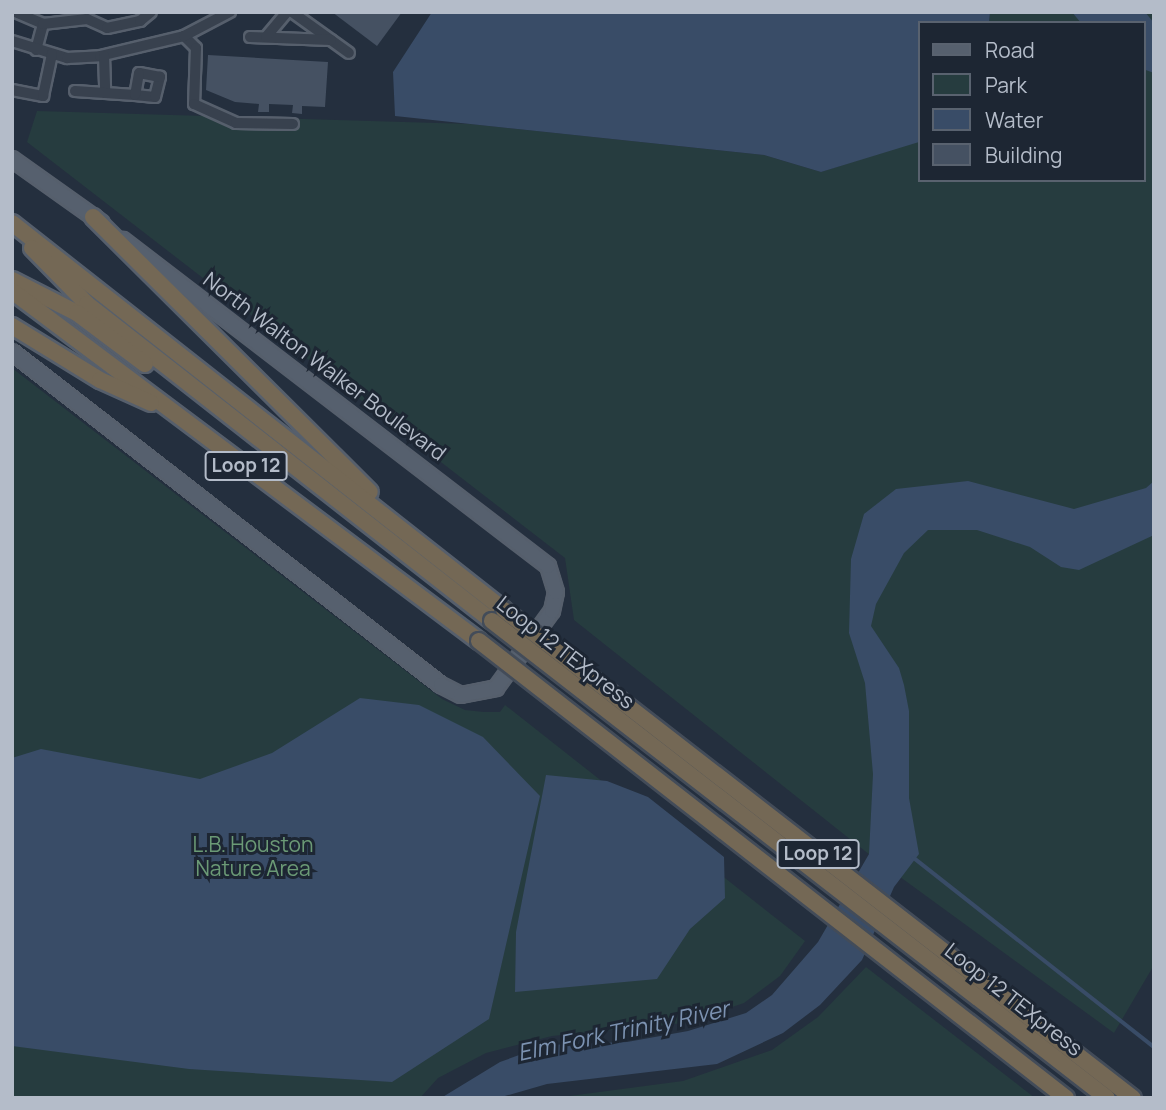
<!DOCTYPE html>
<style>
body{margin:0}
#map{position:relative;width:1166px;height:1110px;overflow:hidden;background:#242f3e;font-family:Manrope,sans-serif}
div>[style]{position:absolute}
.green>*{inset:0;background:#263c3f}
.water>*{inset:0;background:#394c67}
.stream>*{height:3.5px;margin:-1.75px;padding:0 1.75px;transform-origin:1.75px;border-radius:1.75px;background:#394c67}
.building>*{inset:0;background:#455162}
.roads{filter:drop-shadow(2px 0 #565f6c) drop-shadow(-2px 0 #565f6c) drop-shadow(0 2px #565f6c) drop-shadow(0 -2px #565f6c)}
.minor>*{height:10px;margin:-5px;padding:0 5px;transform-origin:5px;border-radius:5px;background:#38414e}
.major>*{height:14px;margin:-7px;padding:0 7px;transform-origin:7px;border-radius:7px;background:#56606e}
.highway>*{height:16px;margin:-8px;padding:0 8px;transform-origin:8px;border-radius:8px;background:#746855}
.bridges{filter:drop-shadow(2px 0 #434c59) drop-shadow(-2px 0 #434c59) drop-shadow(0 2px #434c59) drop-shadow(0 -2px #434c59)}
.highway-bridge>*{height:16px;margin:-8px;padding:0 8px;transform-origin:8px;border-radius:8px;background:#746855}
span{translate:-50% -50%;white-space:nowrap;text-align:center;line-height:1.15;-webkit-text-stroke:6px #1d2633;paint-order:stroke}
.shield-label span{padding:2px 5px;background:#1d2633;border:2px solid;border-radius:5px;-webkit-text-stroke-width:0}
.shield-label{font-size:19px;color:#b4bcc9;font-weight:700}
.street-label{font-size:21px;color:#b4bcc9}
.park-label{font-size:21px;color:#6b9a76}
.water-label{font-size:23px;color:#7c92b1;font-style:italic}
.frame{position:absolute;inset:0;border:14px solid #b4bcc9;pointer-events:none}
.legend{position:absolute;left:918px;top:21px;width:228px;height:161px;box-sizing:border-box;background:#1d2633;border:2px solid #59626f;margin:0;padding:9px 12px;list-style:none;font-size:21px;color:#b4bcc9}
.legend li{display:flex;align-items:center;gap:14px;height:35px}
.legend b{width:35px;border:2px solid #59626f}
</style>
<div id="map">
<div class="green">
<div style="clip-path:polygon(990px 12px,1154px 12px,1154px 965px,1114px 1033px,870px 855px,574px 620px,565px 558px,27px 142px,37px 111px,470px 124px,764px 155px,821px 172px,914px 142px,919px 142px,919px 180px,1143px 180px,1143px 23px,989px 23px)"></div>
<div style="clip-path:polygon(12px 368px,442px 699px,465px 710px,484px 712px,500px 712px,505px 705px,805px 941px,780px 976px,744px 1003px,684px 1023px,552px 1036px,486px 1053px,438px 1078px,420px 1098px,12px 1098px)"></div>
<div style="clip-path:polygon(866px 967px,1035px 1098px,554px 1098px,683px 1081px,772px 1050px,818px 1017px)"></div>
</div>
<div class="water">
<div style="clip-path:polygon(432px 12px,990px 12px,989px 23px,919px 23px,919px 142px,821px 172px,764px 155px,395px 116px,393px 72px)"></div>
<div style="clip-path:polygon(1072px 12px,1145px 12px,1154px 23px,1154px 73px,1143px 69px,1143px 23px,1081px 23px)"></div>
<div style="clip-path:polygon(968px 481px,1074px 509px,1146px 488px,1154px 481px,1154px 535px,1079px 570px,1061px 567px,1030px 547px,977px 530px,928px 530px,904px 553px,876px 604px,871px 626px,899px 668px,904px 685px,909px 711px,909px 798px,919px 854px,894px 887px,862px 960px,820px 1005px,783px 1033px,717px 1064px,547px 1084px,498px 1098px,441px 1098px,500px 1062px,547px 1045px,627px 1042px,688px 1031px,746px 1013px,772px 995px,818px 942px,869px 854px,873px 774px,865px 683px,849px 633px,851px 559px,864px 514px,896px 489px)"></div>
<div style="clip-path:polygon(360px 698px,419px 705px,483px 737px,540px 796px,489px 1019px,392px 1082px,189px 1069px,12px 1046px,12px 758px,41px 749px,200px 779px,272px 753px)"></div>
<div style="clip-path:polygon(546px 775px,607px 781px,648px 797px,724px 857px,725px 898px,690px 929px,657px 979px,515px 992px,516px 932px)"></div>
</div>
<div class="stream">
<div style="left:914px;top:858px;width:305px;rotate:38.2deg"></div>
</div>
<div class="building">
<div style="clip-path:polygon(332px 12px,402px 12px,377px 46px)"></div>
<div style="clip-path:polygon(208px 55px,328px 62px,325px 107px,302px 106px,302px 114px,292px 113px,293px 105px,269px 104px,269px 112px,258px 112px,259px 104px,235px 102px,206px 90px)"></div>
</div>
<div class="roads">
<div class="minor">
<div style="left:15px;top:12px;width:30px;rotate:23deg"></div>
<div style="left:43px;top:24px;width:27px;rotate:105deg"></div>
<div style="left:292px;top:12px;width:70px;rotate:35.7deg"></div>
<div style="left:43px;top:24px;width:44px;rotate:-6.5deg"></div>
<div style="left:87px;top:19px;width:22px;rotate:24deg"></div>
<div style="left:107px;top:28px;width:34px;rotate:-12deg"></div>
<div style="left:140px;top:21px;width:14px;rotate:-39deg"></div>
<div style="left:184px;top:36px;width:17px;rotate:45deg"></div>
<div style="left:196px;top:48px;width:56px;rotate:92deg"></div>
<div style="left:194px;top:104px;width:46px;rotate:24.3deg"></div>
<div style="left:236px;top:123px;width:57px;rotate:1deg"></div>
<div style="left:250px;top:37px;width:81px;rotate:2.1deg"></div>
<div style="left:266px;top:37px;width:33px;rotate:-50deg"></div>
<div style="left:12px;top:41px;width:58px;rotate:17.2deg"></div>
<div style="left:67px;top:58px;width:33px;rotate:-3deg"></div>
<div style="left:100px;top:56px;width:86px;rotate:-13.4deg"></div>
<div style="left:184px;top:36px;width:52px;rotate:-27.6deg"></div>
<div style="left:104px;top:56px;width:37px;rotate:88deg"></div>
<div style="left:12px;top:90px;width:32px;rotate:11deg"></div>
<div style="left:43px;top:96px;width:43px;rotate:-77.9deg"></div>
<div style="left:75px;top:91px;width:60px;rotate:3.8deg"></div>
<div style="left:135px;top:95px;width:20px;rotate:6deg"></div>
<div style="left:155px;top:97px;width:21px;rotate:-76deg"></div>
<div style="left:160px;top:77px;width:21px;rotate:-169deg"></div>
<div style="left:139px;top:73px;width:22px;rotate:100deg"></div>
</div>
<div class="major">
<div style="left:12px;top:159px;width:110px;rotate:35.4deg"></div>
<div style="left:12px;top:352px;width:543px;rotate:37.82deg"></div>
<div style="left:441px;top:685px;width:22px;rotate:27deg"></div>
<div style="left:461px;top:695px;width:36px;rotate:-11deg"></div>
<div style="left:496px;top:688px;width:95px;rotate:-54deg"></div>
<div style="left:552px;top:611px;width:19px;rotate:-78deg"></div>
<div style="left:556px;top:592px;width:27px;rotate:-107deg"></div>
<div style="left:548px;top:566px;width:536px;rotate:-142.51deg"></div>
</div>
<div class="highway">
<div style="left:93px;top:217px;width:390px;rotate:44.8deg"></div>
<div style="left:12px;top:223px;width:626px;rotate:38.19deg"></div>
<div style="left:32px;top:248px;width:78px;rotate:45.5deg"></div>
<div style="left:87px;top:304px;width:514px;rotate:38.05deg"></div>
<div style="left:12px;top:280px;width:73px;rotate:26.9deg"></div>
<div style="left:77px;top:313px;width:85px;rotate:36.9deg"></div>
<div style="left:12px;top:291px;width:584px;rotate:36.85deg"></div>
<div style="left:12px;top:326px;width:103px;rotate:31.5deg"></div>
<div style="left:100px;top:380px;width:56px;rotate:24.3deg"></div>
</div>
</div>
<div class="bridges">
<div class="highway-bridge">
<div style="left:504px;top:610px;width:796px;rotate:37.81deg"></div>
<div style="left:492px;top:621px;width:778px;rotate:37.8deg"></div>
<div style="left:479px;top:641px;width:744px;rotate:37.9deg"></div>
</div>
</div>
<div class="shield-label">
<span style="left:246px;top:466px">Loop 12</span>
<span style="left:818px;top:854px">Loop 12</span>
</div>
<div class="street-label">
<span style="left:325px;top:366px;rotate:37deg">North Walton Walker Boulevard</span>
<span style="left:566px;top:652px;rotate:38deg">Loop 12 TEXpress</span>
<span style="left:1014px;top:999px;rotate:38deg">Loop 12 TEXpress</span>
</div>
<div class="park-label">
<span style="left:253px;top:856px">L.B. Houston<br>Nature Area</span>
</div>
<div class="water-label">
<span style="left:623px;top:1030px;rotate:-12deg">Elm Fork Trinity River</span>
</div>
<div class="frame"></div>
<ul class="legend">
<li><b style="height:9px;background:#56606e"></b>Road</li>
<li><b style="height:19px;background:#263c3f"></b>Park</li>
<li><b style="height:19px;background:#394c67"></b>Water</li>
<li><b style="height:19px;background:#455162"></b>Building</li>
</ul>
</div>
